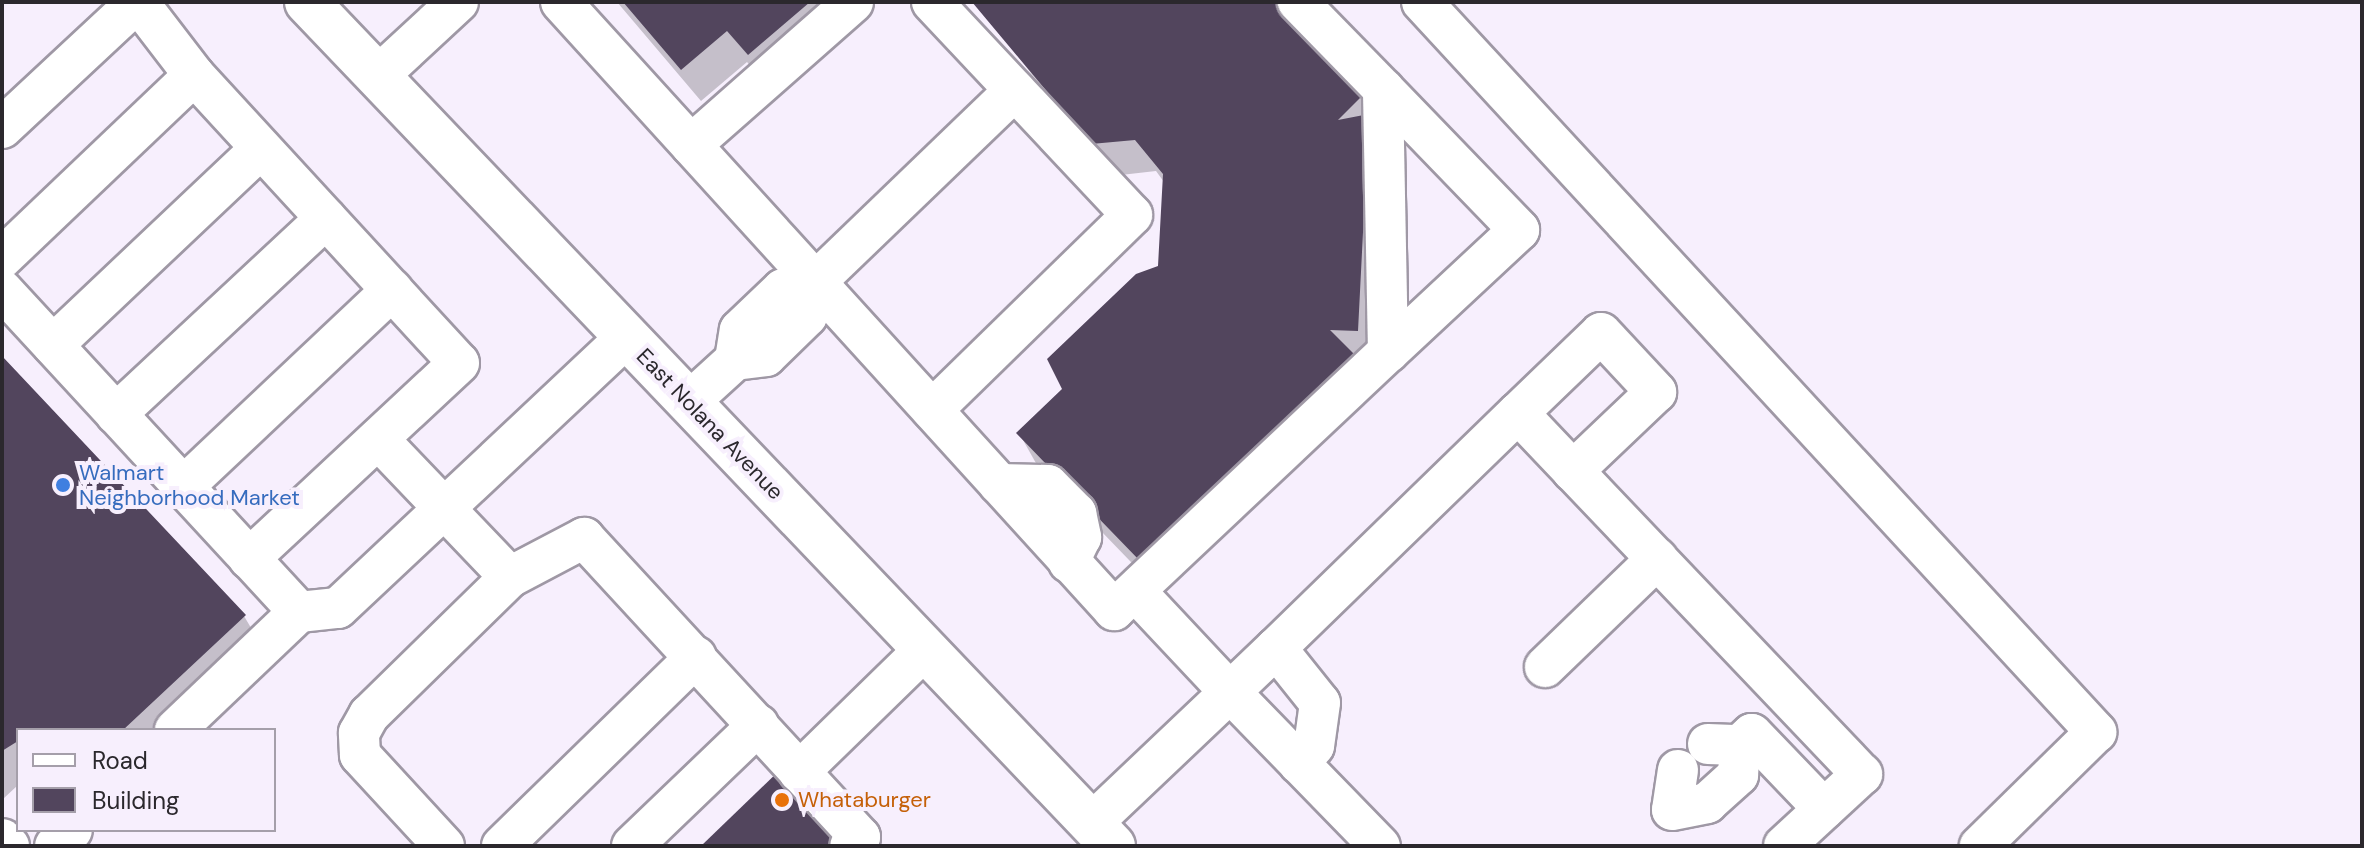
<!DOCTYPE html>
<style>
body{margin:0}
#map{position:relative;width:2364px;height:848px;overflow:hidden;background:#f7effd;font-family:"DM Sans",sans-serif}
div>[style]{position:absolute}
.shadow>*{inset:0;background:#0003}
.building>*{inset:0;background:#52455d}
.roads{filter:drop-shadow(2px 0 #9f98a5) drop-shadow(-2px 0 #9f98a5) drop-shadow(0 2px #9f98a5) drop-shadow(0 -2px #9f98a5)}
.minor>*{height:40px;margin:-20px;padding:0 20px;transform-origin:20px;border-radius:20px;background:#fff}
.major>*{height:44px;margin:-22px;padding:0 22px;transform-origin:22px;border-radius:22px;background:#fff}
.dots>*{width:22px;height:22px;translate:-50% -50%;box-sizing:border-box;border:4px solid #f7effd;border-radius:50%}
span{translate:-50% -50%;white-space:nowrap;text-align:center;line-height:1.15;-webkit-text-stroke:8px #f7effd;paint-order:stroke}
.street-label{font-size:22px;color:#2b282d}
.shop-label{font-size:22px;color:#366cbe}
.left{translate:0 -50%;text-align:left}
.food-label{font-size:22px;color:#c56008}
.frame{position:absolute;inset:0;border:4px solid #2b282d;pointer-events:none}
.legend{position:absolute;left:16px;top:728px;width:260px;height:104px;box-sizing:border-box;background:#f7effd;border:2px solid #a59faa;margin:0;padding:10px 14px;list-style:none;font-size:24px;color:#2b282d}
.legend li{display:flex;align-items:center;gap:16px;height:40px}
.legend b{width:40px;border:2px solid #a59faa}
</style>
<div id="map">
<div class="shadow">
<div style="clip-path:polygon(617px 2px,857px 2px,767px 86px,747px 62px,701px 101px)"></div>
<div style="clip-path:polygon(975px 2px,1273px 2px,1364px 94px,1375px 363px,1161px 593px,1037px 465px,1019px 433px,1065px 389px,1160px 267px,1164px 182px,1156px 171px,1112px 176px)"></div>
<div style="clip-path:polygon(2px 359px,244px 616px,263px 648px,175px 730px,18px 730px,18px 785px,2px 800px)"></div>
</div>
<div class="building">
<div style="clip-path:polygon(623px 2px,810px 2px,748px 55px,727px 31px,681px 70px)"></div>
<div style="clip-path:polygon(972px 2px,1276px 2px,1365px 93px,1338px 120px,1369px 114px,1358px 331px,1330px 330px,1356px 356px,1141px 562px,1016px 433px,1062px 389px,1047px 359px,1136px 274px,1158px 266px,1163px 174px,1135px 140px,1091px 144px)"></div>
<div style="clip-path:polygon(2px 356px,246px 615px,123px 730px,18px 730px,18px 741px,2px 751px)"></div>
<div style="clip-path:polygon(783px 767px,846px 833px,832px 846px,701px 846px)"></div>
</div>
<div class="roads">
<div class="minor">
<div style="left:138px;top:2px;width:92px;rotate:52.5deg"></div>
<div style="left:194px;top:75px;width:391px;rotate:47.4deg"></div>
<div style="left:459px;top:363px;width:287px;rotate:137deg"></div>
<div style="left:561px;top:2px;width:822px;rotate:47.71deg"></div>
<div style="left:1114px;top:610px;width:376px;rotate:-43.3deg"></div>
<div style="left:1388px;top:352px;width:263px;rotate:-91.1deg"></div>
<div style="left:1383px;top:89px;width:122px;rotate:-134.3deg"></div>
<div style="left:932px;top:2px;width:292px;rotate:46.8deg"></div>
<div style="left:1132px;top:215px;width:279px;rotate:135.7deg"></div>
<div style="left:1422px;top:2px;width:994px;rotate:47.28deg"></div>
<div style="left:2096px;top:732px;width:163px;rotate:135.5deg"></div>
<div style="left:378px;top:76px;width:109px;rotate:-42.8deg"></div>
<div style="left:1383px;top:89px;width:196px;rotate:46deg"></div>
<div style="left:1519px;top:230px;width:179px;rotate:137deg"></div>
<div style="left:2px;top:128px;width:185px;rotate:-43deg"></div>
<div style="left:691px;top:145px;width:216px;rotate:-41.4deg"></div>
<div style="left:2px;top:258px;width:265px;rotate:-43.6deg"></div>
<div style="left:2px;top:290px;width:438px;rotate:47.3deg"></div>
<div style="left:299px;top:612px;width:39px;rotate:-6deg"></div>
<div style="left:338px;top:608px;width:396px;rotate:-43.2deg"></div>
<div style="left:805px;top:292px;width:291px;rotate:-43.9deg"></div>
<div style="left:53px;top:345px;width:286px;rotate:-43.4deg"></div>
<div style="left:735px;top:360px;width:30px;rotate:-81deg"></div>
<div style="left:740px;top:330px;width:59px;rotate:-43.6deg"></div>
<div style="left:783px;top:289px;width:22px;rotate:8deg"></div>
<div style="left:689px;top:402px;width:62px;rotate:-42.4deg"></div>
<div style="left:735px;top:360px;width:31px;rotate:-7deg"></div>
<div style="left:766px;top:356px;width:57px;rotate:-44.3deg"></div>
<div style="left:807px;top:316px;width:24px;rotate:-95deg"></div>
<div style="left:116px;top:414px;width:287px;rotate:-43deg"></div>
<div style="left:378px;top:439px;width:191px;rotate:46.3deg"></div>
<div style="left:510px;top:577px;width:84px;rotate:-27.8deg"></div>
<div style="left:584px;top:538px;width:407px;rotate:47.3deg"></div>
<div style="left:860px;top:837px;width:13px;rotate:138deg"></div>
<div style="left:1573px;top:471px;width:419px;rotate:46.4deg"></div>
<div style="left:1862px;top:774px;width:106px;rotate:137.3deg"></div>
<div style="left:999px;top:484px;width:49px;rotate:1.2deg"></div>
<div style="left:1048px;top:485px;width:40px;rotate:45deg"></div>
<div style="left:1076px;top:513px;width:25px;rotate:78deg"></div>
<div style="left:1081px;top:537px;width:28px;rotate:116deg"></div>
<div style="left:184px;top:486px;width:286px;rotate:-43.3deg"></div>
<div style="left:1135px;top:591px;width:139px;rotate:46.8deg"></div>
<div style="left:1230px;top:692px;width:64px;rotate:-43.7deg"></div>
<div style="left:1276px;top:648px;width:337px;rotate:-44.2deg"></div>
<div style="left:1518px;top:413px;width:115px;rotate:-43.9deg"></div>
<div style="left:1601px;top:333px;width:81px;rotate:47deg"></div>
<div style="left:1656px;top:392px;width:115px;rotate:136.4deg"></div>
<div style="left:1573px;top:471px;width:80px;rotate:-133.5deg"></div>
<div style="left:1276px;top:648px;width:70px;rotate:51.3deg"></div>
<div style="left:1320px;top:703px;width:43px;rotate:97.9deg"></div>
<div style="left:1314px;top:746px;width:23px;rotate:131deg"></div>
<div style="left:1545px;top:667px;width:156px;rotate:-44deg"></div>
<div style="left:175px;top:730px;width:171px;rotate:-43.6deg"></div>
<div style="left:1708px;top:744px;width:32px;rotate:2deg"></div>
<div style="left:1740px;top:745px;width:16px;rotate:-43deg"></div>
<div style="left:1752px;top:734px;width:104px;rotate:46.2deg"></div>
<div style="left:1678px;top:770px;width:40px;rotate:98.5deg"></div>
<div style="left:1672px;top:810px;width:36px;rotate:-11deg"></div>
<div style="left:1707px;top:803px;width:42px;rotate:-42.1deg"></div>
<div style="left:1738px;top:775px;width:30px;rotate:-86deg"></div>
<div style="left:799px;top:772px;width:176px;rotate:-44.3deg"></div>
<div style="left:1092px;top:823px;width:190px;rotate:-43.5deg"></div>
<div style="left:1230px;top:692px;width:215px;rotate:45.8deg"></div>
<div style="left:2px;top:839px;width:10px;rotate:45deg"></div>
<div style="left:55px;top:846px;width:23px;rotate:-43deg"></div>
<div style="left:444px;top:846px;width:124px;rotate:-132.7deg"></div>
<div style="left:360px;top:755px;width:22px;rotate:-93deg"></div>
<div style="left:359px;top:733px;width:21px;rotate:-61deg"></div>
<div style="left:369px;top:715px;width:197px;rotate:-44.4deg"></div>
<div style="left:502px;top:846px;width:271px;rotate:-44.3deg"></div>
<div style="left:632px;top:846px;width:175px;rotate:-43.8deg"></div>
</div>
<div class="major">
<div style="left:307px;top:2px;width:1167px;rotate:46.32deg"></div>
</div>
</div>
<div class="dots">
<div style="left:63px;top:485px;background:#3f7fe0"></div>
<div style="left:782px;top:800px;background:#e8710a"></div>
</div>
<div class="street-label">
<span style="left:710px;top:424px;rotate:46deg">East Nolana Avenue</span>
</div>
<div class="shop-label">
<span class="left" style="left:79px;top:485px">Walmart<br>Neighborhood Market</span>
</div>
<div class="food-label">
<span class="left" style="left:798px;top:800px">Whataburger</span>
</div>
<div class="frame"></div>
<ul class="legend">
<li><b style="height:10px;background:#fff"></b>Road</li>
<li><b style="height:22px;background:#52455d"></b>Building</li>
</ul>
</div>
